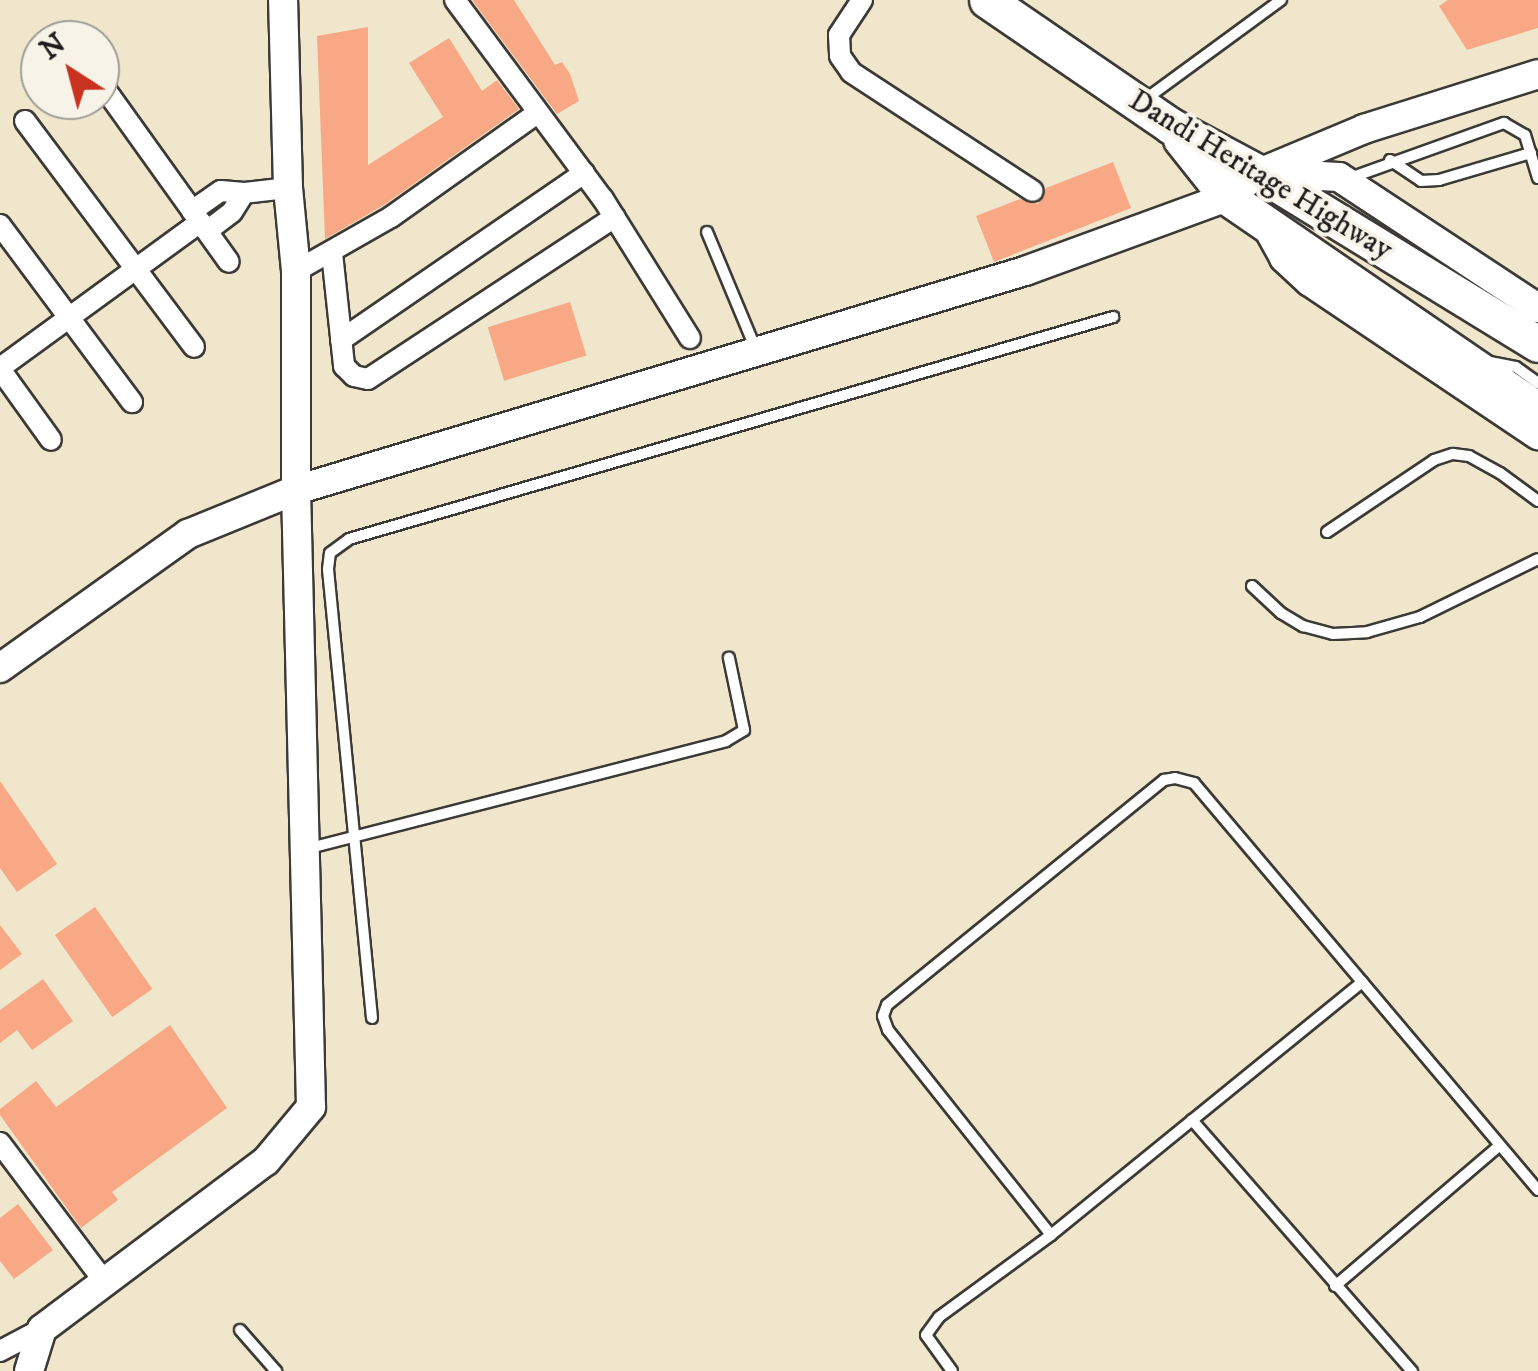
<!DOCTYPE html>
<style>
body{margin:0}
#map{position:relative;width:1538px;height:1371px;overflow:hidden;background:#efe6cc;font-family:"IM FELL DW Pica",serif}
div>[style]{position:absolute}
.building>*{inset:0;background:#f8a885;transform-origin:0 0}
.roads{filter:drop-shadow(2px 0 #3c3a36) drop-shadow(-2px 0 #3c3a36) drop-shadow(0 2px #3c3a36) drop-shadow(0 -2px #3c3a36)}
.lane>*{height:10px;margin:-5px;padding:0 5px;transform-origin:5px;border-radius:5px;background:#fff}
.street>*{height:20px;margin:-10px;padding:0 10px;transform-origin:10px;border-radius:10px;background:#fff}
.secondary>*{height:28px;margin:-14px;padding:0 14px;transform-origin:14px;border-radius:14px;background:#fff}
.highway>*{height:35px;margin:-17.5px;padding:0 17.5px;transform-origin:17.5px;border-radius:17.5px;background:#fff}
span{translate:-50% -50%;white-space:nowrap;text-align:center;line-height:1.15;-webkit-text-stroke:8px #f7f3e8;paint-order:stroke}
.street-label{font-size:30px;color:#1c1c1c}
.north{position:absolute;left:20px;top:20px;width:100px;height:100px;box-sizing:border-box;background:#f7f3e8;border:2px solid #9f9d96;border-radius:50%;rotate:324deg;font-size:28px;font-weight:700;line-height:40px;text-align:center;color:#1c1c1c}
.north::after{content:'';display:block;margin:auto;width:35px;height:45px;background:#c8321e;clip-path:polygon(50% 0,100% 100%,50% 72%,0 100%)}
</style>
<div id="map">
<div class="building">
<div style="clip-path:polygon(472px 0,514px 0,555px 65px,562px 62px,570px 74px,579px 101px,557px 114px)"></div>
<div style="clip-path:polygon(1448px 0,1538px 0,1538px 28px,1467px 50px,1439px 6px)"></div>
<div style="clip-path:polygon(368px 27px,368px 165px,443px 117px,409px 63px,449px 38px,482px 91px,497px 80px,519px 109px,384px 205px,325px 239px,317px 36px)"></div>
<div style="clip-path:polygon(1113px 162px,1131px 208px,994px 262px,976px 216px,1020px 199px,1038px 204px,1046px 188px)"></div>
<div style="left:570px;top:302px;width:56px;height:86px;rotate:73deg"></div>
<div style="clip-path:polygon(0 781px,57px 864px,17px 892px,0 868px)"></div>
<div style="left:95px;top:907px;width:100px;height:49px;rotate:55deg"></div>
<div style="clip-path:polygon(0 925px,22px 954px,0 970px)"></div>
<div style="clip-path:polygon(43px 979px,73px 1021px,32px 1050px,17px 1030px,0 1043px,0 1010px)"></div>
<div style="clip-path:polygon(170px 1025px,227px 1108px,112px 1192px,118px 1200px,81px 1228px,0 1115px,0 1109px,36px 1081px,56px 1107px)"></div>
<div style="clip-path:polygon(18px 1204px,53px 1250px,14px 1279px,0 1261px,0 1218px)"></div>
</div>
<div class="roads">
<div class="lane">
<div style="left:1143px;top:101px;width:171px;rotate:-36.2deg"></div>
<div style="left:1390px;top:160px;width:37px;rotate:34deg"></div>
<div style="left:1421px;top:181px;width:18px;rotate:-3deg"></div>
<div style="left:1439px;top:180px;width:96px;rotate:-16.4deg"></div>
<div style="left:1350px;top:178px;width:164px;rotate:-19.7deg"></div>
<div style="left:1504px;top:123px;width:24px;rotate:30deg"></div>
<div style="left:1525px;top:135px;width:45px;rotate:73.2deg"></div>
<div style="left:707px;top:232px;width:128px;rotate:67.4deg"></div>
<div style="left:1490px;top:362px;width:26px;rotate:11deg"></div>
<div style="left:1516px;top:367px;width:27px;rotate:36deg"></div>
<div style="left:1327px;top:532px;width:129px;rotate:-33.9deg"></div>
<div style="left:1434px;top:460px;width:20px;rotate:-18deg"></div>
<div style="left:1453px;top:454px;width:16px;rotate:7deg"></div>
<div style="left:1469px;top:456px;width:35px;rotate:29deg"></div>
<div style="left:1500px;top:473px;width:47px;rotate:36.4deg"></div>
<div style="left:1252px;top:586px;width:40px;rotate:43deg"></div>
<div style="left:1281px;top:613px;width:26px;rotate:31deg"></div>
<div style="left:1303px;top:626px;width:31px;rotate:15deg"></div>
<div style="left:1333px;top:634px;width:34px;rotate:-3deg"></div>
<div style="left:1367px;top:632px;width:55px;rotate:-15.8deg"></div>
<div style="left:1420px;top:617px;width:131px;rotate:-26.2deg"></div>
<div style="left:306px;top:849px;width:434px;rotate:-14.4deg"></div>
<div style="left:726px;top:741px;width:21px;rotate:-31deg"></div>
<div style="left:744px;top:730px;width:74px;rotate:-101.8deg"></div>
<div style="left:372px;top:1018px;width:451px;rotate:-95.6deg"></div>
<div style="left:328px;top:569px;width:16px;rotate:-83deg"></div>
<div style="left:330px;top:553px;width:24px;rotate:-36deg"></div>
<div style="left:349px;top:539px;width:796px;rotate:-16.2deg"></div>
<div style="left:1192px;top:1120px;width:334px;rotate:48.8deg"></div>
<div style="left:1051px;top:1235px;width:262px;rotate:-128.5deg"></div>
<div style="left:888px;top:1030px;width:15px;rotate:-110deg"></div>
<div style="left:883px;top:1016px;width:12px;rotate:-70deg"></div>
<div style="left:887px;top:1005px;width:357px;rotate:-39.1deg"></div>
<div style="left:1164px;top:780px;width:11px;rotate:-10deg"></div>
<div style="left:1175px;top:778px;width:20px;rotate:15deg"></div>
<div style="left:1194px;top:783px;width:533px;rotate:49.8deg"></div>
<div style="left:1335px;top:1286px;width:216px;rotate:-40.5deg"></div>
<div style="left:240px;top:1330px;width:55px;rotate:48.7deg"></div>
<div style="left:952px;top:1371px;width:44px;rotate:-125.8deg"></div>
<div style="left:926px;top:1335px;width:22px;rotate:-54deg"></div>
<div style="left:939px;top:1317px;width:139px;rotate:-36.2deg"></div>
<div style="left:1051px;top:1235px;width:401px;rotate:-39.1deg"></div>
</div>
<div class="street">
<div style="left:455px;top:0;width:248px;rotate:53.4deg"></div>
<div style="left:603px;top:199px;width:164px;rotate:58deg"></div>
<div style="left:862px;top:0;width:42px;rotate:123.3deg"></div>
<div style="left:839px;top:35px;width:21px;rotate:87deg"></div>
<div style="left:840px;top:56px;width:19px;rotate:55deg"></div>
<div style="left:851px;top:72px;width:217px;rotate:33.2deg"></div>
<div style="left:100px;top:82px;width:221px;rotate:54.4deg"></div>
<div style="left:25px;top:121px;width:282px;rotate:53.2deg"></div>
<div style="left:192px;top:211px;width:35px;rotate:-35deg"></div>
<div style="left:221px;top:191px;width:23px;rotate:5deg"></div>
<div style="left:0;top:225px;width:221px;rotate:53.3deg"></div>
<div style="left:207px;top:231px;width:31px;rotate:-37deg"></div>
<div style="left:232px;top:212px;width:22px;rotate:-58deg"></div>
<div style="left:244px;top:193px;width:44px;rotate:-6.5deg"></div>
<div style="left:332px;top:253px;width:114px;rotate:83.9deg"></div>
<div style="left:344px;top:366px;width:14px;rotate:45deg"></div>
<div style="left:354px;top:376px;width:14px;rotate:12deg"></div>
<div style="left:368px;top:379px;width:295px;rotate:-33.3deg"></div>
<div style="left:296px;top:271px;width:109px;rotate:-29.6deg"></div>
<div style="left:391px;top:217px;width:178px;rotate:-35.4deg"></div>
<div style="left:341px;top:340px;width:295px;rotate:-34.5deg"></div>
<div style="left:0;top:368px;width:248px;rotate:-36.1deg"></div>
<div style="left:0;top:369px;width:87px;rotate:54.3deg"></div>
<div style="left:0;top:1143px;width:173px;rotate:53deg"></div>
<div style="left:0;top:1351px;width:47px;rotate:-27.6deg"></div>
</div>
<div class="secondary">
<div style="left:1287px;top:190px;width:36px;rotate:-23deg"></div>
<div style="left:1320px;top:176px;width:19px;rotate:3deg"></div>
<div style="left:1339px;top:177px;width:238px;rotate:33.4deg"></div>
<div style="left:1266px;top:225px;width:38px;rotate:61deg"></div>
<div style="left:1284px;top:258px;width:35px;rotate:43deg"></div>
<div style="left:1310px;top:282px;width:275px;rotate:33.9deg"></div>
<div style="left:0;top:668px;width:231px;rotate:-35.5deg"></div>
<div style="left:188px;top:534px;width:117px;rotate:-22.2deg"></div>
<div style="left:296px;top:490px;width:761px;rotate:-16.72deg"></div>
<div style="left:1025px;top:271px;width:215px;rotate:-20.1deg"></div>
<div style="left:1227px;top:197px;width:40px;rotate:-37deg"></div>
<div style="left:1259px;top:173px;width:114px;rotate:-22.7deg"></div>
<div style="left:1364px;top:129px;width:182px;rotate:-17.5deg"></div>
<div style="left:29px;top:1371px;width:44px;rotate:-72.8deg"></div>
<div style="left:42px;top:1329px;width:280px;rotate:-36.9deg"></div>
<div style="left:266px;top:1161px;width:70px;rotate:-50.2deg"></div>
<div style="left:311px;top:1107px;width:617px;rotate:-91.39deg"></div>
<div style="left:296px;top:490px;width:219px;rotate:-90deg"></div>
<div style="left:296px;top:271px;width:83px;rotate:-95.5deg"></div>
<div style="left:288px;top:188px;width:188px;rotate:-91.5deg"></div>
</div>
<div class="highway">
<div style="left:987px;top:0;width:223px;rotate:34.4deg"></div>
<div style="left:1171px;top:126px;width:100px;rotate:28.1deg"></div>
<div style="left:1259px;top:173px;width:327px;rotate:31.5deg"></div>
<div style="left:1181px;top:139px;width:74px;rotate:51.6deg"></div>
<div style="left:1227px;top:197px;width:377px;rotate:34.4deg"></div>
</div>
</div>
<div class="street-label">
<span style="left:1260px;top:176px;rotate:31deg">Dandi Heritage Highway</span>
</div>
<div class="north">N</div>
</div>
